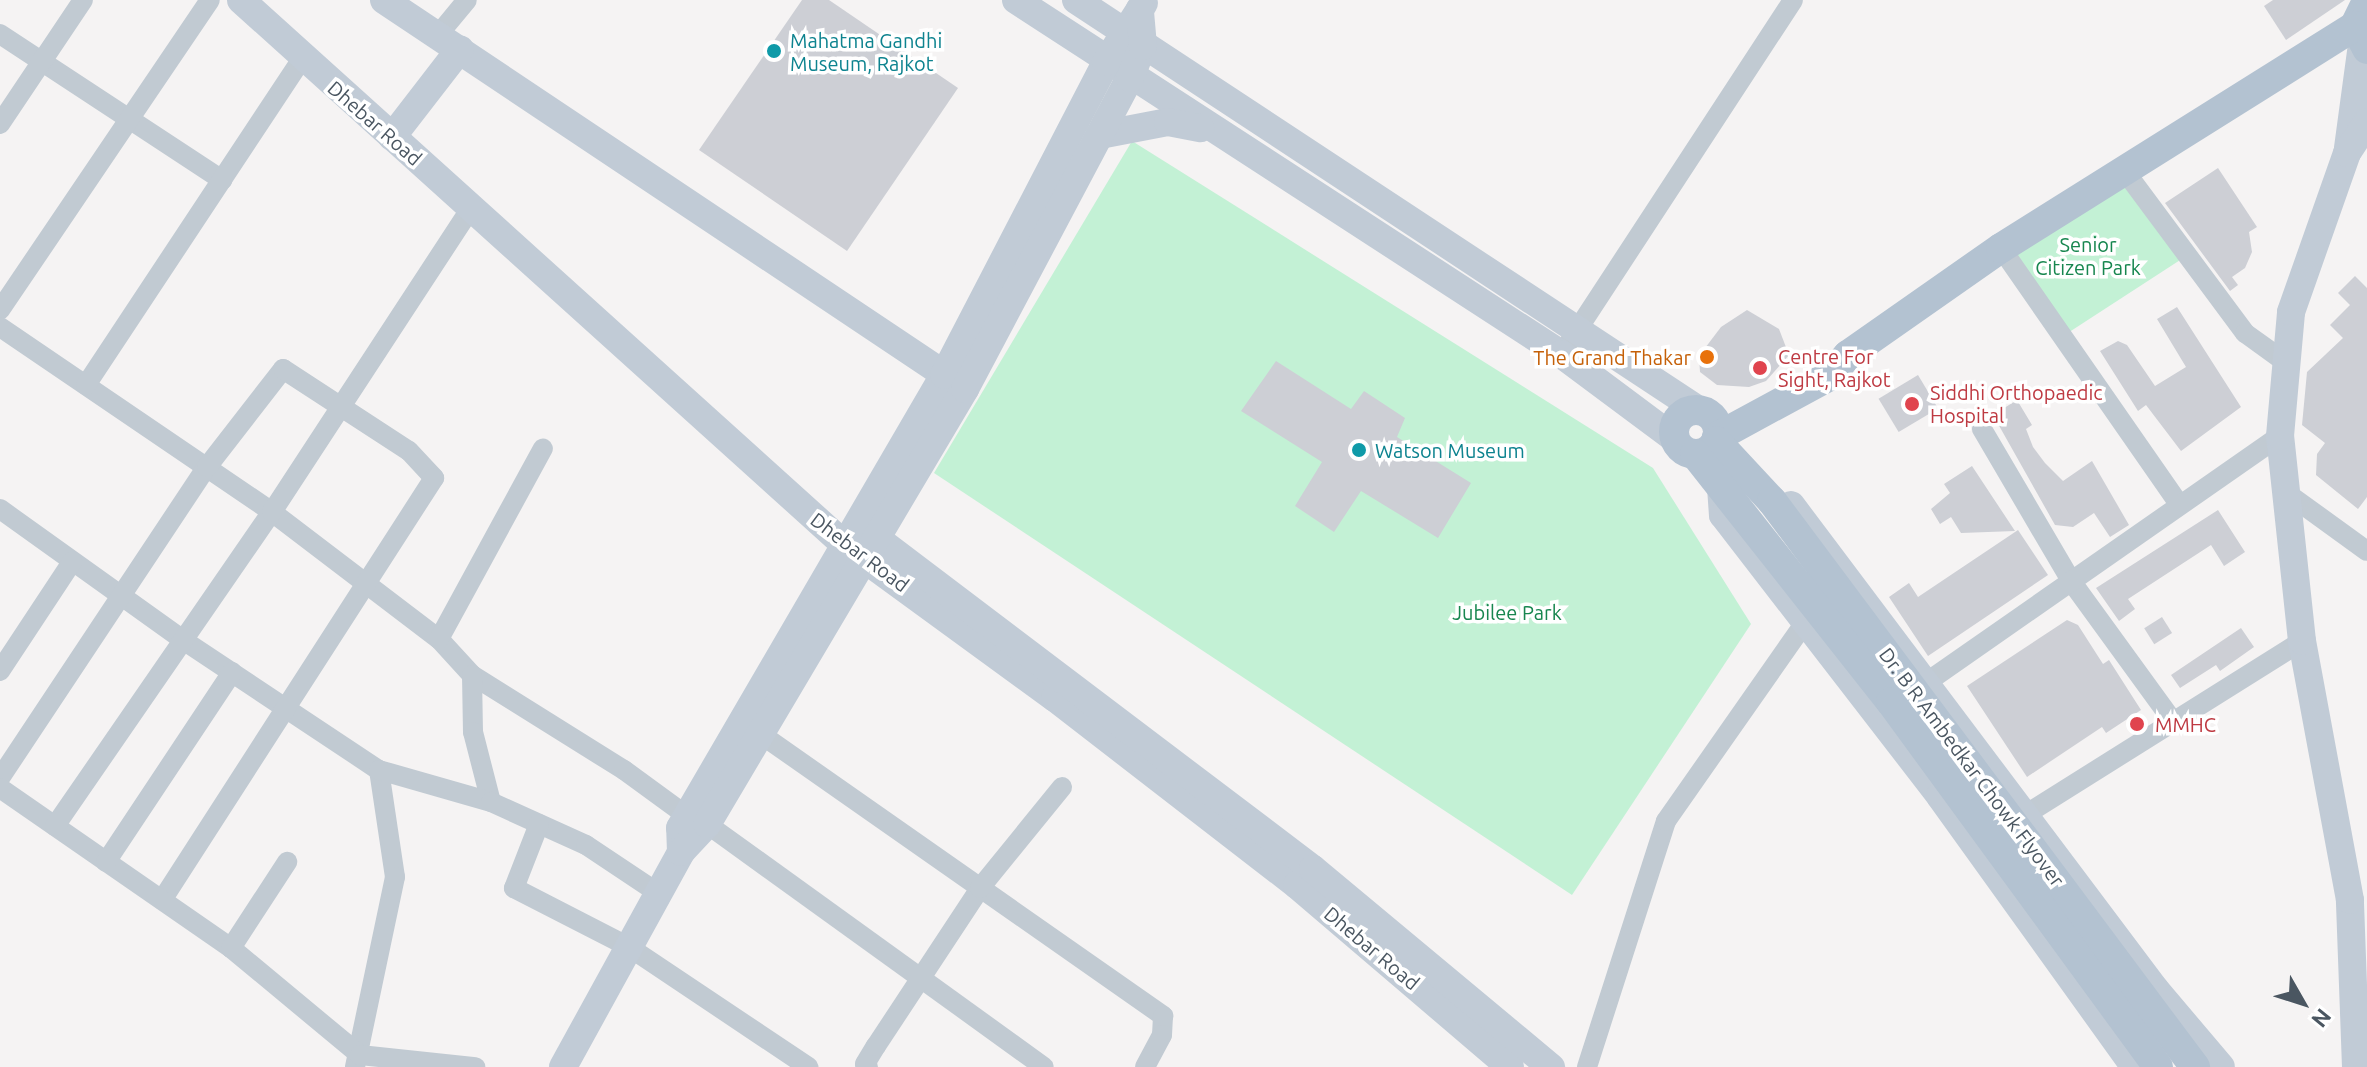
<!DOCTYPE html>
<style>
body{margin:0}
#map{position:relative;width:2367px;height:1067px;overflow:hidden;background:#f5f3f3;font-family:Ubuntu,sans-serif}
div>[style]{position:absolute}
.green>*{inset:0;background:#c3f1d5;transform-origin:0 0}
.building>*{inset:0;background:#cdcfd5;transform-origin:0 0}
.street>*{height:20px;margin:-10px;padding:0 10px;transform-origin:10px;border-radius:10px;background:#c1cad2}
.secondary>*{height:28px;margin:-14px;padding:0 14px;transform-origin:14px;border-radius:14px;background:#c1cbd6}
.primary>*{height:30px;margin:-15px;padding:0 15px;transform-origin:15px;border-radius:15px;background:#b3c2d1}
.primary>.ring{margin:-15px;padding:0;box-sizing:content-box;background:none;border:30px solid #b3c2d1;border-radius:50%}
.dots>*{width:22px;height:22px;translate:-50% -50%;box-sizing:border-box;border:4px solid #fff;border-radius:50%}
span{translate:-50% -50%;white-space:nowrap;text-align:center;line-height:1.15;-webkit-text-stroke:7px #fff;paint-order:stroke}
.culture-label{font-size:20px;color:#0d838f}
.left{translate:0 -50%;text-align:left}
.street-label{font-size:20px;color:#4a5661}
.park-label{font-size:20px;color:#17864f}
.health-label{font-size:20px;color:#be3a42}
.food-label{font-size:20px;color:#c56008}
.right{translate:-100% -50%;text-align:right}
.north{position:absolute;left:2263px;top:963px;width:80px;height:80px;-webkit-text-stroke:6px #fff;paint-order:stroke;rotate:129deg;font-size:22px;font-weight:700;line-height:32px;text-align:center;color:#4a5661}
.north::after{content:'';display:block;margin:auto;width:28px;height:36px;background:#4a5661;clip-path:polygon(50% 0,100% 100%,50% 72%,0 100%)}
</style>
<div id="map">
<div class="green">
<div style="clip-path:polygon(1132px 141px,1653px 468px,1751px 624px,1572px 895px,934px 473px)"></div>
<div style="left:2124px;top:170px;width:106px;height:146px;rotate:57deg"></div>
</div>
<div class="building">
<div style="clip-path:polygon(802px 0,829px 0,958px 88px,847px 251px,699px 150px)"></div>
<div style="clip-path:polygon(2273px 0,2345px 0,2286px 40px,2264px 6px)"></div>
<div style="clip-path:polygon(2218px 168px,2257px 227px,2249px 232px,2252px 252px,2245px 268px,2232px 277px,2238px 285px,2230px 291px,2165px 203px)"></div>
<div style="clip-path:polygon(2355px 276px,2367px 288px,2367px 497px,2358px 509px,2316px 475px,2317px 454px,2325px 443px,2302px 425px,2307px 372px,2343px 338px,2330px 325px,2350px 305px,2338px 293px)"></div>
<div style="clip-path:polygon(2177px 307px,2241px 407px,2181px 451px,2146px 405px,2138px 411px,2100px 351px,2118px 341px,2127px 345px,2155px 386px,2186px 367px,2157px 319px)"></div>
<div style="clip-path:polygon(1747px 310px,1779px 329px,1789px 355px,1766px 381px,1749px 387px,1717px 385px,1700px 372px,1699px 356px,1721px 327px)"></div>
<div style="clip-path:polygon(1276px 361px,1351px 409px,1364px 391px,1405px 418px,1397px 437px,1471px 483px,1438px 538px,1361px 491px,1334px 532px,1295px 506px,1322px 462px,1241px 411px)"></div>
<div style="left:1918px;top:375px;width:39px;height:46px;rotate:59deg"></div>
<div style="clip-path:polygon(2017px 400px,2032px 425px,2026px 429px,2033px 447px,2045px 463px,2063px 481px,2092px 461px,2129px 525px,2110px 537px,2094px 513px,2073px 527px,2055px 525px,1993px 415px)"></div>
<div style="clip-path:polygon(1972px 466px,2015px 531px,1961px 533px,1951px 517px,1940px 524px,1931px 509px,1950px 493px,1944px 484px)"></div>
<div style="clip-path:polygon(2218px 510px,2245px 552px,2224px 566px,2211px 545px,2128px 599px,2135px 609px,2119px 621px,2096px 588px)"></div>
<div style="clip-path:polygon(2018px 530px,2048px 575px,1928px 656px,1889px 597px,1909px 583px,1918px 597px)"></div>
<div style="left:2162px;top:617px;width:19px;height:21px;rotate:58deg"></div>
<div style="clip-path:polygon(2067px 620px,2078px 625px,2103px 664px,2109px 660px,2141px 710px,2106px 733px,2102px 727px,2027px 777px,1967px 686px)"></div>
<div style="clip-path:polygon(2241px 628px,2254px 647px,2220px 671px,2216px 665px,2180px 688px,2171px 675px)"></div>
</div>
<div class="street">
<div style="left:0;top:34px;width:266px;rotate:33.3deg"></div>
<div style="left:438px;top:35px;width:45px;rotate:-50.4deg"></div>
<div style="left:0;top:124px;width:149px;rotate:-56.2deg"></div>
<div style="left:2124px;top:170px;width:203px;rotate:53.4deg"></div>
<div style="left:2245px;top:333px;width:48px;rotate:35.7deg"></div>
<div style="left:2001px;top:248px;width:310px;rotate:55.2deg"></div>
<div style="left:0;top:310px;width:374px;rotate:-55.9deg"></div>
<div style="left:0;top:327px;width:329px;rotate:34.2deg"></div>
<div style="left:272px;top:512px;width:210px;rotate:37.3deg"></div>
<div style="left:439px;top:639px;width:49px;rotate:47.5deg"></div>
<div style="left:472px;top:675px;width:179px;rotate:32deg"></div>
<div style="left:624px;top:770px;width:78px;rotate:36.1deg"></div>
<div style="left:1570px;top:341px;width:407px;rotate:-56.8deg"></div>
<div style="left:86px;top:385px;width:391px;rotate:-56.5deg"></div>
<div style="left:1982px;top:429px;width:176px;rotate:59.6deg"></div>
<div style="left:2071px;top:581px;width:172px;rotate:54deg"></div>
<div style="left:2284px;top:491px;width:102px;rotate:35.9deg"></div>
<div style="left:0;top:509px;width:225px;rotate:35.6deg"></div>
<div style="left:183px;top:640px;width:235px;rotate:33.6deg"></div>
<div style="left:379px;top:770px;width:108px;rotate:81.5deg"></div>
<div style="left:395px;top:877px;width:194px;rotate:101.9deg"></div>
<div style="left:439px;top:639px;width:217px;rotate:-61.4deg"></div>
<div style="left:0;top:671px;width:131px;rotate:-56.6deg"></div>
<div style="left:472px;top:675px;width:57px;rotate:89deg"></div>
<div style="left:473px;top:732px;width:72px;rotate:75.6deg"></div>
<div style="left:1927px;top:682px;width:430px;rotate:-34.9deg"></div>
<div style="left:762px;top:735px;width:490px;rotate:35deg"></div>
<div style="left:1163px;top:1016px;width:19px;rotate:93deg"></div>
<div style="left:1162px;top:1035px;width:36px;rotate:118deg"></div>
<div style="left:379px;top:770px;width:116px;rotate:15.9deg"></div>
<div style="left:491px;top:802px;width:104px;rotate:24.4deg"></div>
<div style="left:586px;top:845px;width:87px;rotate:33.7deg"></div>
<div style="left:0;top:778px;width:374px;rotate:-56.4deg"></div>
<div style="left:207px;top:467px;width:124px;rotate:-52.2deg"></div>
<div style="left:283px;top:369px;width:150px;rotate:33.1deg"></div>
<div style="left:409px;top:451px;width:37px;rotate:47deg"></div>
<div style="left:434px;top:478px;width:502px;rotate:122.8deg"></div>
<div style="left:0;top:788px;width:281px;rotate:34.7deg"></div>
<div style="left:231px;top:948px;width:168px;rotate:39.7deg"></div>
<div style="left:360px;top:1055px;width:116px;rotate:6deg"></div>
<div style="left:2028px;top:813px;width:324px;rotate:-32.1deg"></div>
<div style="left:539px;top:824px;width:69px;rotate:111.3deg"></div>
<div style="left:514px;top:888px;width:129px;rotate:27.2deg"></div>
<div style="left:629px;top:947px;width:216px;rotate:33.8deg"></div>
<div style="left:707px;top:824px;width:415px;rotate:35.8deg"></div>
<div style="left:55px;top:826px;width:382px;rotate:-55.4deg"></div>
<div style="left:272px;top:512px;width:366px;rotate:-56.8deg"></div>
<div style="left:106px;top:862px;width:228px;rotate:-56.4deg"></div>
<div style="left:231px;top:948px;width:103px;rotate:-56.9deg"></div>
<div style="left:868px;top:1067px;width:4px;rotate:-135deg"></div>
<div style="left:865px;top:1064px;width:21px;rotate:-59deg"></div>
<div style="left:876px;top:1046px;width:189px;rotate:-56.6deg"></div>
<div style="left:980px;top:888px;width:130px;rotate:-50.9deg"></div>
<div style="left:1587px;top:1067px;width:258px;rotate:-72.2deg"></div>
<div style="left:1666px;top:821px;width:239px;rotate:-55deg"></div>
</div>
<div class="secondary">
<div style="left:241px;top:0;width:814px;rotate:42.06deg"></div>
<div style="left:845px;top:545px;width:260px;rotate:36.1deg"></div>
<div style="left:1055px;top:698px;width:306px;rotate:37.7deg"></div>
<div style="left:1297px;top:885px;width:280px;rotate:40.5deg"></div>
<div style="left:384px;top:0;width:691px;rotate:33.74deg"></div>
<div style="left:1016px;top:0;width:650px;rotate:33.01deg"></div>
<div style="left:1561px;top:354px;width:142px;rotate:36.7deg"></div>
<div style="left:1076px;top:0;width:744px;rotate:33.37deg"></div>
<div style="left:1100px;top:135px;width:69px;rotate:-10.8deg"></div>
<div style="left:1168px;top:122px;width:33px;rotate:11deg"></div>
<div style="left:392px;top:137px;width:111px;rotate:-52.3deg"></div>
<div style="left:2348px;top:148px;width:104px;rotate:-82.3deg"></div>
<div style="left:1721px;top:487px;width:28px;rotate:86deg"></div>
<div style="left:1723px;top:515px;width:355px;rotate:52.3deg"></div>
<div style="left:1940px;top:796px;width:334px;rotate:54.3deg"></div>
<div style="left:1791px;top:505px;width:606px;rotate:53.05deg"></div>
<div style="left:2155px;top:989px;width:102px;rotate:49.8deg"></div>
<div style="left:864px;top:529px;width:563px;rotate:37.13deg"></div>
<div style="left:1313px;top:869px;width:310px;rotate:39.8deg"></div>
<div style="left:681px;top:852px;width:24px;rotate:-92deg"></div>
<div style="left:680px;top:828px;width:524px;rotate:-59.77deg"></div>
<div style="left:944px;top:375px;width:352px;rotate:-62.6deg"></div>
<div style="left:1106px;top:62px;width:70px;rotate:-57.2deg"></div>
<div style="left:563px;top:1067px;width:245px;rotate:-61.2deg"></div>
<div style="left:681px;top:852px;width:38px;rotate:-47deg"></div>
<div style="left:707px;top:824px;width:506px;rotate:-59.33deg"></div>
<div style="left:965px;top:389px;width:352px;rotate:-62.1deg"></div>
<div style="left:1130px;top:78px;width:35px;rotate:-68deg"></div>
<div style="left:1143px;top:46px;width:37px;rotate:-95deg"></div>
<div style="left:2356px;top:1067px;width:167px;rotate:-92.1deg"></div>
<div style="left:2350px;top:900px;width:263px;rotate:-100.5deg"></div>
<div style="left:2302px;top:641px;width:206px;rotate:-96.1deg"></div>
<div style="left:2280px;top:436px;width:124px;rotate:-84.9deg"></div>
<div style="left:2291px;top:312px;width:169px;rotate:-70.6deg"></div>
<div style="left:2347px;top:153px;width:37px;rotate:-57deg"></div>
</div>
<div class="primary">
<div style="left:2367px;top:1px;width:28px;rotate:116deg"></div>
<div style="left:2355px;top:26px;width:26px;rotate:62deg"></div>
<div class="ring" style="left:1674px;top:410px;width:14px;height:14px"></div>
<div style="left:1717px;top:437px;width:130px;rotate:-28.5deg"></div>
<div style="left:1831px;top:375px;width:26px;rotate:-50deg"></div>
<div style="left:1848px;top:355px;width:187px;rotate:-35deg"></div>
<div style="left:2001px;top:248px;width:418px;rotate:-32.1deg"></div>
<div style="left:1716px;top:441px;width:82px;rotate:47deg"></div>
<div style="left:1772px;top:501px;width:707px;rotate:53.23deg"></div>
<div style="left:1695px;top:454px;width:316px;rotate:51.7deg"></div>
<div style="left:1891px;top:702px;width:452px;rotate:53.8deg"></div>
</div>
<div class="dots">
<div style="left:774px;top:51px;background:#0f9aa8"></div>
<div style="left:1707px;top:357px;background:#e8710a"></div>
<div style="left:1760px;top:368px;background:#e0444e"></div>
<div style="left:1912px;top:404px;background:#e0444e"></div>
<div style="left:1359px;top:450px;background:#0f9aa8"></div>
<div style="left:2137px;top:724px;background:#e0444e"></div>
</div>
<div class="culture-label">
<span class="left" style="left:790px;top:52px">Mahatma Gandhi<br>Museum, Rajkot</span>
<span class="left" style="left:1375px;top:450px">Watson Museum</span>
</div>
<div class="street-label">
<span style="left:375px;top:123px;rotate:41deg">Dhebar Road</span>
<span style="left:860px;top:552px;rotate:37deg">Dhebar Road</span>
<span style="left:1972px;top:767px;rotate:53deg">Dr. B R Ambedkar Chowk Flyover</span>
<span style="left:1372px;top:948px;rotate:40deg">Dhebar Road</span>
</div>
<div class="park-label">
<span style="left:2088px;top:256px">Senior<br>Citizen Park</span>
<span style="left:1507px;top:612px">Jubilee Park</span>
</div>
<div class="health-label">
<span class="left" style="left:1778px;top:368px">Centre For<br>Sight, Rajkot</span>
<span class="left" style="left:1930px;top:404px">Siddhi Orthopaedic<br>Hospital</span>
<span class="left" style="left:2155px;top:724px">MMHC</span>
</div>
<div class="food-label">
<span class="right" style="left:1691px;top:357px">The Grand Thakar</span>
</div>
<div class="north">N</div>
</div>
